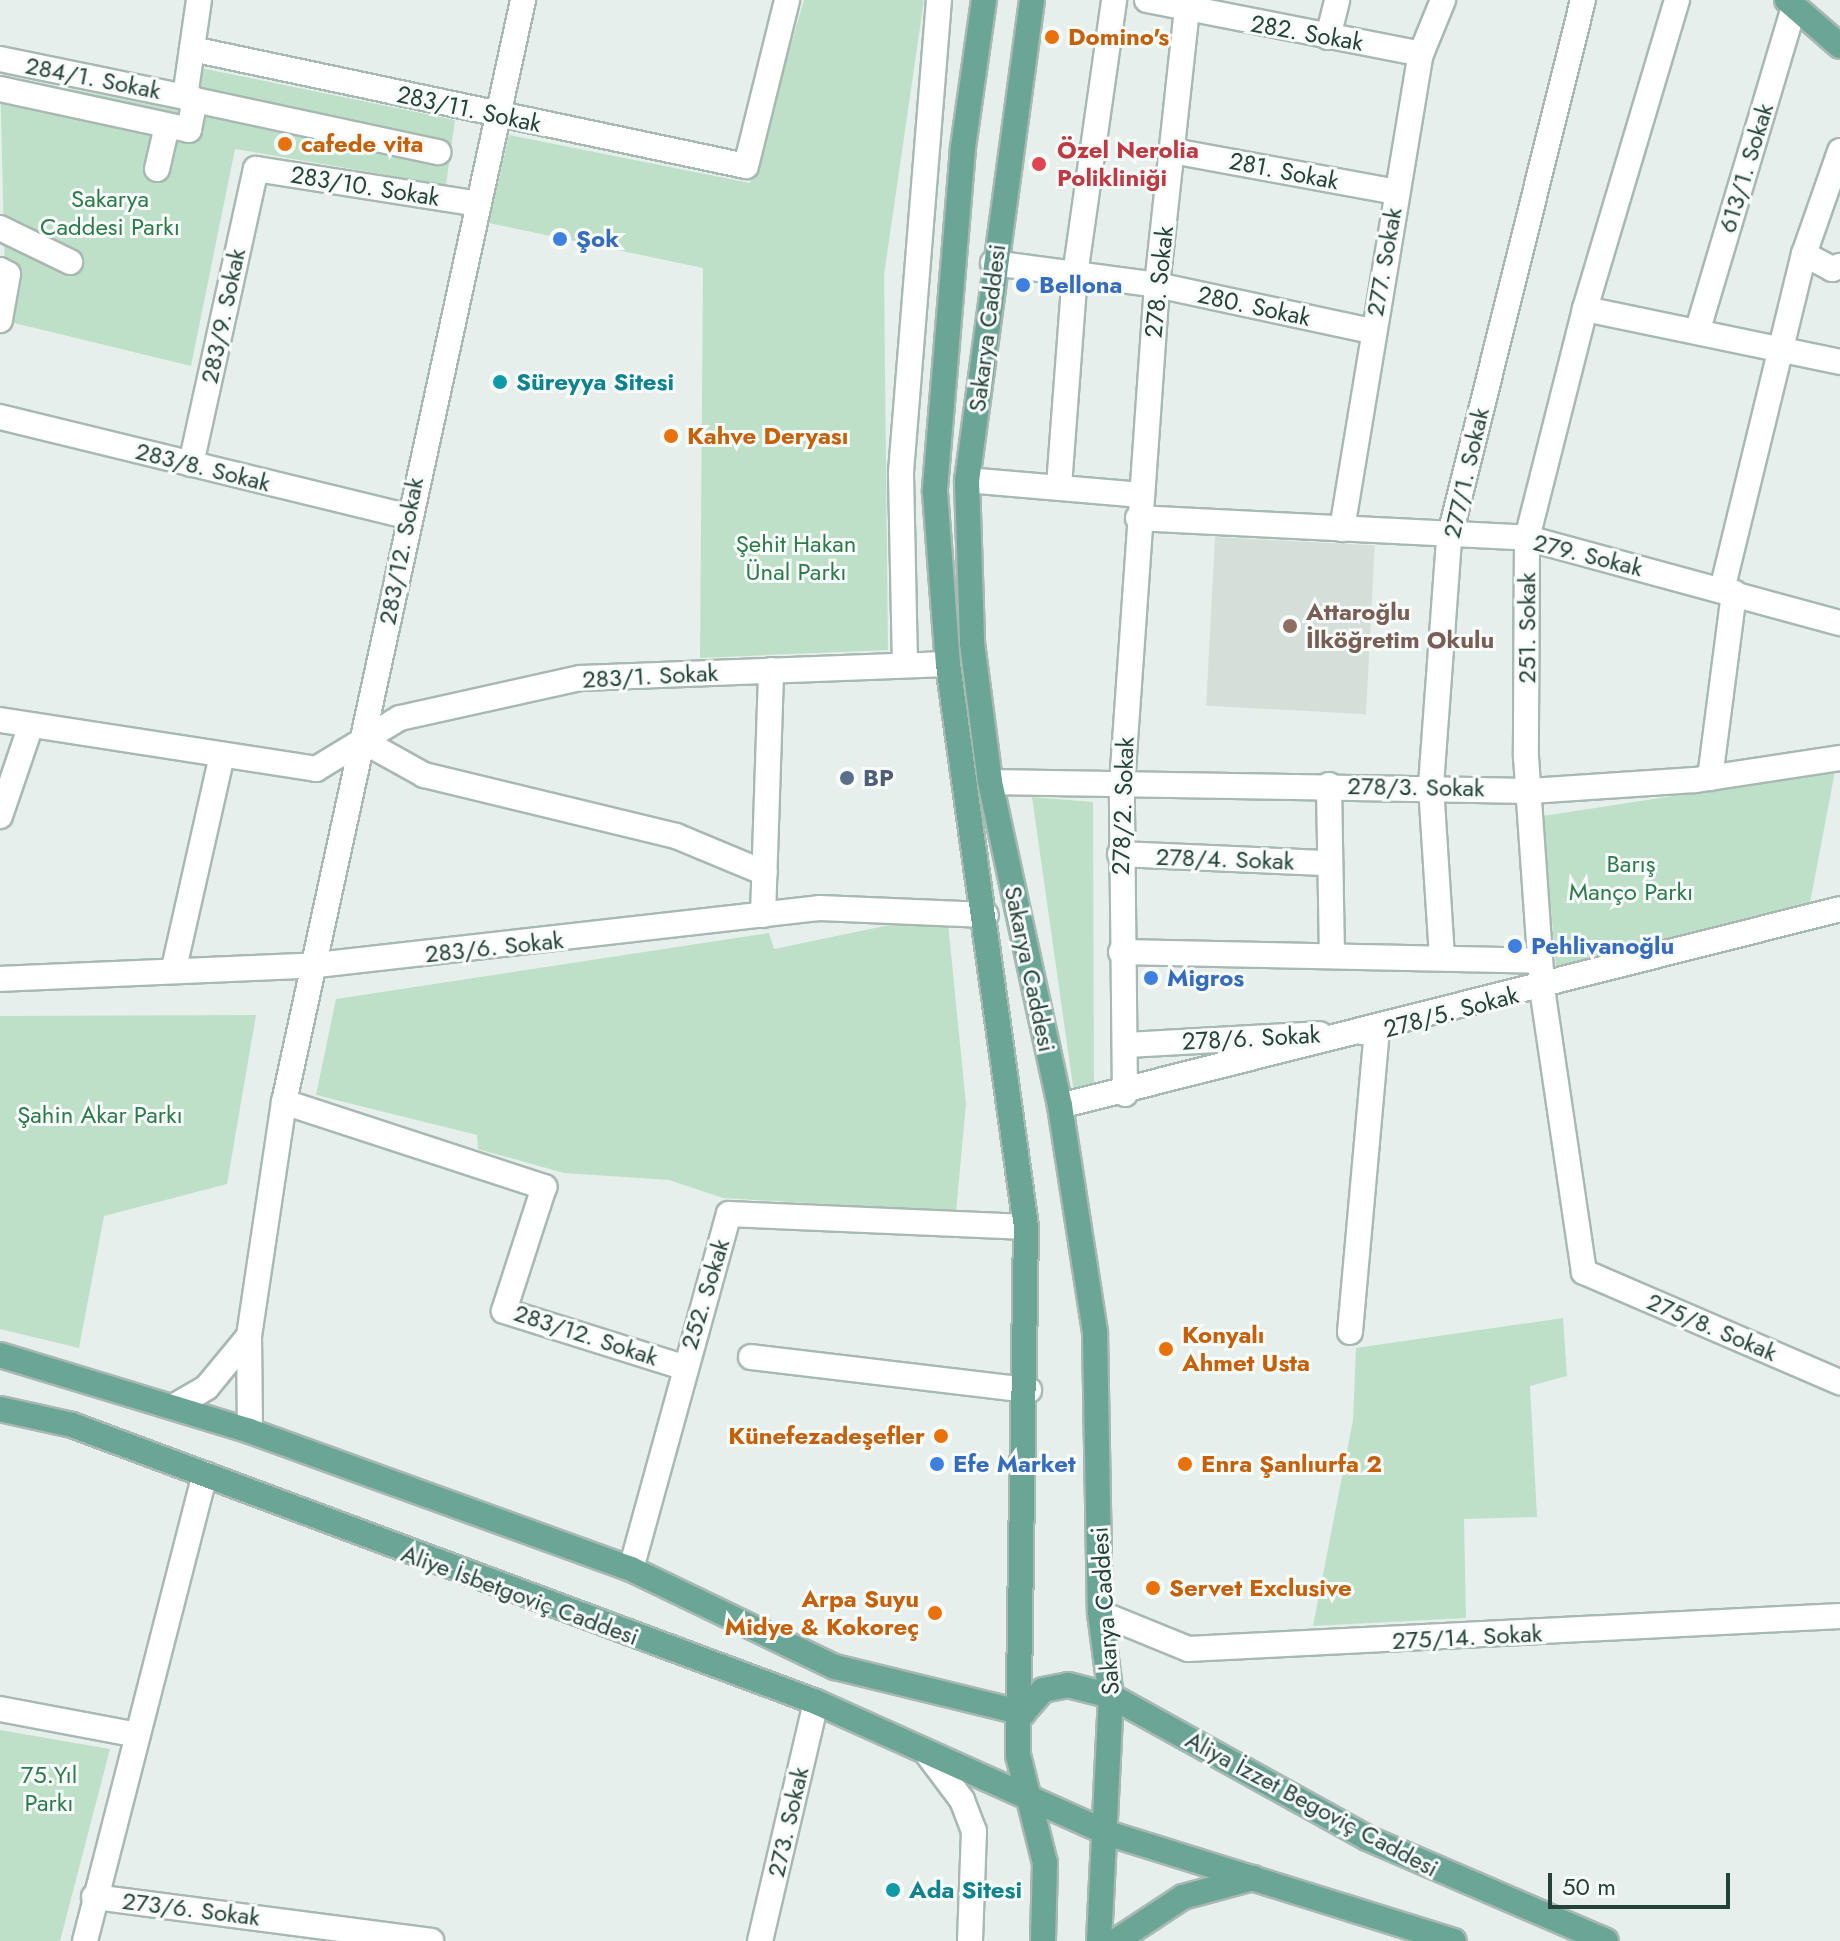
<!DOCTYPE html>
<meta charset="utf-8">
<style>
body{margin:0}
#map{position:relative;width:1840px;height:1941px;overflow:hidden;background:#e6efeb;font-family:Jost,sans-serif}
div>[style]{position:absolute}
.built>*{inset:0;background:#d4dfda;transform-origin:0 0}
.green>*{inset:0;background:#bfe0c8}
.roads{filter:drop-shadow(2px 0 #a8b8b2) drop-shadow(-2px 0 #a8b8b2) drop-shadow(0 2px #a8b8b2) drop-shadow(0 -2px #a8b8b2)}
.minor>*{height:24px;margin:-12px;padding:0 12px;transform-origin:12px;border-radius:12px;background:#fff}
.major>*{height:24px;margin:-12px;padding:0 12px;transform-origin:12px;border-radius:12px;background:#6aa596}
.dots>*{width:22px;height:22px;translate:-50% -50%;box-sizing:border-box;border:4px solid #f7fbf9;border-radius:50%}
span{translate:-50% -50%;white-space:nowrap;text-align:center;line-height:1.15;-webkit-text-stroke:6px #f7fbf9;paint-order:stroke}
.street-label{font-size:24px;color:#24423a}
.food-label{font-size:24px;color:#c56008;font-weight:700}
.left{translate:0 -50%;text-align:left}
.right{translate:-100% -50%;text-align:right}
.health-label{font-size:24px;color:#be3a42;font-weight:700}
.park-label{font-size:24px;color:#2d7a4b}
.shop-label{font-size:24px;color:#366cbe;font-weight:700}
.culture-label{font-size:24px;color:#0d838f;font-weight:700}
.education-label{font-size:24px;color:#785e54;font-weight:700}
.service-label{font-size:24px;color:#4e5e75;font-weight:700}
.scale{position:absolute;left:1548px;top:1873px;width:182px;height:36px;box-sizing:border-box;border:4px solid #24423a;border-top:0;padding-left:10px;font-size:24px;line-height:28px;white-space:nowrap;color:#24423a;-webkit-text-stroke:6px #f7fbf9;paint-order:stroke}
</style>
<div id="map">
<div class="built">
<div style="left:1215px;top:537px;width:160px;height:169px;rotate:3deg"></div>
</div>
<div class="green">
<div style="clip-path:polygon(804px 0,924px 0,884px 275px,888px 650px,700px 658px,703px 268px,489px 223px,509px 135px,750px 183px)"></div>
<div style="clip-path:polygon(201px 68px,455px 120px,446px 185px,235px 149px,191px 366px,6px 321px,0 75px,192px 113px)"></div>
<div style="clip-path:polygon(1835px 771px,1810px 903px,1557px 978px,1543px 816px)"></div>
<div style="clip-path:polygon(1032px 797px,1093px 802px,1094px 1099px,1075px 1100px)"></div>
<div style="clip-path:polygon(947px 913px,966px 1104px,956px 1212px,723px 1198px,669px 1180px,564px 1173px,478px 1149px,477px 1135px,316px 1095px,336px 999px,769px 933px,774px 949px)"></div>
<div style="clip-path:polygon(256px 1015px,227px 1184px,104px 1216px,79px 1348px,0 1329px,0 1016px)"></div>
<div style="clip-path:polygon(1563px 1318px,1567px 1376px,1530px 1386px,1537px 1517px,1464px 1519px,1466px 1618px,1313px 1626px,1353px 1420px,1356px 1348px)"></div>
<div style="clip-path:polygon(0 1730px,110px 1749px,60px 1941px,0 1941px)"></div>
</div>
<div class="roads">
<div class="minor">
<div style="left:1147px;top:0;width:279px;rotate:11.1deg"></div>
<div style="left:1677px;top:0;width:322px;rotate:106.6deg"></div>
<div style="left:1585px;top:309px;width:236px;rotate:104.2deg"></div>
<div style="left:1527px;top:538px;width:219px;rotate:90.3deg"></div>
<div style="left:1526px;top:757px;width:232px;rotate:86deg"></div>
<div style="left:1542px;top:988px;width:287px;rotate:81.6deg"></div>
<div style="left:1584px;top:1272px;width:279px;rotate:23.3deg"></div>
<div style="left:1328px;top:37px;width:38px;rotate:-76deg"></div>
<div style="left:192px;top:49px;width:566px;rotate:11.93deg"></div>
<div style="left:746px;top:166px;width:171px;rotate:-76.1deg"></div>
<div style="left:0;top:59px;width:189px;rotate:11.6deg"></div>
<div style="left:185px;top:97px;width:98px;rotate:-81.8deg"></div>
<div style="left:0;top:89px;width:193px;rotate:12.2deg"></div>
<div style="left:189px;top:130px;width:31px;rotate:-79deg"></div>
<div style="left:195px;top:100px;width:249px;rotate:12.1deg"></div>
<div style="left:1173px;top:151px;width:227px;rotate:10.4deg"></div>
<div style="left:157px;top:169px;width:44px;rotate:-76.9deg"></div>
<div style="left:0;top:228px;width:78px;rotate:25.9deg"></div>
<div style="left:1804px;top:254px;width:32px;rotate:28deg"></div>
<div style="left:1832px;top:269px;width:9px;rotate:-21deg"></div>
<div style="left:993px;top:263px;width:165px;rotate:7.6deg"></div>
<div style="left:1157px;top:285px;width:219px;rotate:12.1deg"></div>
<div style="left:0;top:270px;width:9px;rotate:27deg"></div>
<div style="left:8px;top:274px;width:47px;rotate:99.9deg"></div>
<div style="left:1585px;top:309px;width:260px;rotate:11.7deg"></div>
<div style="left:1698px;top:329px;width:336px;rotate:-73.4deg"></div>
<div style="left:0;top:417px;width:419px;rotate:13.7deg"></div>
<div style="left:191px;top:464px;width:302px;rotate:-77.6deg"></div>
<div style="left:256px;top:169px;width:221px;rotate:8.9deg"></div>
<div style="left:967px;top:480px;width:175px;rotate:4.9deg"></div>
<div style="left:1059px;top:486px;width:212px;rotate:-85.7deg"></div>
<div style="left:1075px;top:275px;width:278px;rotate:-81.9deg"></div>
<div style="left:1138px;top:518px;width:390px;rotate:2.9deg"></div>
<div style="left:1527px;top:538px;width:324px;rotate:15.2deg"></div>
<div style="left:1342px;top:529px;width:482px;rotate:-80.6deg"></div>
<div style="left:1421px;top:54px;width:58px;rotate:-67.8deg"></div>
<div style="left:1722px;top:590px;width:346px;rotate:-76.3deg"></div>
<div style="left:1804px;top:254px;width:109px;rotate:-70.7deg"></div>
<div style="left:905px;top:665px;width:193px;rotate:-91.2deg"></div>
<div style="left:901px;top:472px;width:474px;rotate:-85.4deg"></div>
<div style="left:0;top:720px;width:320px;rotate:8.8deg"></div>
<div style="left:316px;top:769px;width:98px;rotate:-31.3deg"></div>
<div style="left:400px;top:718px;width:184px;rotate:-12.5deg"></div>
<div style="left:580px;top:678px;width:368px;rotate:-2.2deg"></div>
<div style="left:363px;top:741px;width:70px;rotate:29.1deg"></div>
<div style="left:424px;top:775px;width:259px;rotate:13.6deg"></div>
<div style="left:676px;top:836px;width:96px;rotate:22.6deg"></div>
<div style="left:1710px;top:778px;width:187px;rotate:-82.6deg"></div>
<div style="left:990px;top:782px;width:540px;rotate:0.95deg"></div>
<div style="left:1530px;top:791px;width:165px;rotate:-3.8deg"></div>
<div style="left:1695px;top:780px;width:147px;rotate:-8.6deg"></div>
<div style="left:1329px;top:785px;width:169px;rotate:89deg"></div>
<div style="left:0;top:816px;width:93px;rotate:-71.2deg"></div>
<div style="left:1120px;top:854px;width:209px;rotate:2.5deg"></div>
<div style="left:763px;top:915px;width:245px;rotate:-88.1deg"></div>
<div style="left:1121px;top:952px;width:418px;rotate:1.2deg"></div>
<div style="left:1442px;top:957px;width:172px;rotate:-93.7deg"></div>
<div style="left:1431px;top:785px;width:247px;rotate:-85.8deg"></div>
<div style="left:1449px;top:539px;width:555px;rotate:-76.04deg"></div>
<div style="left:174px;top:968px;width:214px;rotate:-77.3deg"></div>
<div style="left:0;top:979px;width:317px;rotate:-2.5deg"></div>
<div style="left:317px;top:965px;width:506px;rotate:-6.47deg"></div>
<div style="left:820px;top:908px;width:166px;rotate:2.4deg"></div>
<div style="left:1126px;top:1045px;width:194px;rotate:-3.2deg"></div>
<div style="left:1125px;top:1094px;width:310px;rotate:-90.6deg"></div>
<div style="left:1122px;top:784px;width:500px;rotate:-85.99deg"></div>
<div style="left:1157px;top:285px;width:287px;rotate:-83.8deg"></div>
<div style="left:284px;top:1102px;width:274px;rotate:18.1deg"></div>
<div style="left:544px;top:1187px;width:130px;rotate:107.9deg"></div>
<div style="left:504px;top:1311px;width:188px;rotate:17.4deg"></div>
<div style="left:1060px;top:1106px;width:804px;rotate:-14.17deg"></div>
<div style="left:1350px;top:1332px;width:302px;rotate:-84.9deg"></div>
<div style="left:1377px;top:1031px;width:16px;rotate:176deg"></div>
<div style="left:751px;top:1357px;width:280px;rotate:6.8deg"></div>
<div style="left:173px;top:1407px;width:39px;rotate:-30deg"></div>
<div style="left:207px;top:1387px;width:66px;rotate:-50.5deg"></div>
<div style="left:250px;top:1431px;width:95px;rotate:-90.6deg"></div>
<div style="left:249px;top:1336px;width:237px;rotate:-81.5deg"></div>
<div style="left:284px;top:1102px;width:1128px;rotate:-77.76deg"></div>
<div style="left:631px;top:1569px;width:368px;rotate:-74.6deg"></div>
<div style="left:729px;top:1214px;width:297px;rotate:2.5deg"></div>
<div style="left:1100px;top:1613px;width:95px;rotate:22.2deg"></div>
<div style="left:1188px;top:1649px;width:653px;rotate:-2.9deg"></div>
<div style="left:0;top:1709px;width:139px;rotate:10.7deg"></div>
<div style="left:926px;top:1752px;width:60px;rotate:53.1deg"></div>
<div style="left:962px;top:1800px;width:33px;rotate:69deg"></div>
<div style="left:974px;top:1831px;width:110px;rotate:92.1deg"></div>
<div style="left:94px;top:1897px;width:340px;rotate:7.4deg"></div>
<div style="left:85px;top:1941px;width:482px;rotate:-75.6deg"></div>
<div style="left:760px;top:1941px;width:245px;rotate:-76.8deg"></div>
</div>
<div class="major">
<div style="left:984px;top:0;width:149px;rotate:98.1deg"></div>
<div style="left:963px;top:148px;width:345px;rotate:94.7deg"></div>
<div style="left:935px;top:492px;width:172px;rotate:85.7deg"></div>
<div style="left:948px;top:664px;width:568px;rotate:82.11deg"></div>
<div style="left:1026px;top:1227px;width:528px;rotate:90.87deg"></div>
<div style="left:1018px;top:1755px;width:111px;rotate:76deg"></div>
<div style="left:1045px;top:1863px;width:78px;rotate:91.5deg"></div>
<div style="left:1032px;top:0;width:484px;rotate:97.7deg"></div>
<div style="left:967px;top:480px;width:163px;rotate:88.2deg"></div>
<div style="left:972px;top:643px;width:140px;rotate:82.6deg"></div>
<div style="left:990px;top:782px;width:331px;rotate:77.8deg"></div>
<div style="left:1060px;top:1106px;width:229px;rotate:81.2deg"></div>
<div style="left:1095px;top:1332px;width:281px;rotate:89deg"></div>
<div style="left:1100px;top:1613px;width:84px;rotate:82.5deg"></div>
<div style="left:1111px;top:1696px;width:245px;rotate:92.8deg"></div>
<div style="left:1787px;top:0;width:70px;rotate:41deg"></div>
<div style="left:0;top:1355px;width:261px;rotate:16.9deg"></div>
<div style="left:250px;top:1431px;width:405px;rotate:19.9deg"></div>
<div style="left:631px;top:1569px;width:226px;rotate:25.7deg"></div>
<div style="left:835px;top:1667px;width:194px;rotate:13.7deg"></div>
<div style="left:0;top:1409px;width:74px;rotate:12.5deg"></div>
<div style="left:72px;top:1425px;width:794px;rotate:20.42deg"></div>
<div style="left:816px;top:1702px;width:319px;rotate:24.2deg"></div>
<div style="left:1107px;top:1833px;width:363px;rotate:17.3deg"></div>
<div style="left:1023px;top:1713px;width:30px;rotate:-49deg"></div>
<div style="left:1043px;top:1690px;width:25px;rotate:-11deg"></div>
<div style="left:1068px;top:1685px;width:44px;rotate:14.3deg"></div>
<div style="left:1111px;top:1696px;width:293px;rotate:29deg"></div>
<div style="left:1367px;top:1838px;width:260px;rotate:23.3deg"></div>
<div style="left:1116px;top:1941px;width:80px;rotate:-33.3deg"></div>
<div style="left:1183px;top:1897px;width:73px;rotate:-15.2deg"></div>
</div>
</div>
<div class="dots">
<div style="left:1052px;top:37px;background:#e8710a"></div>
<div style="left:285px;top:144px;background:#e8710a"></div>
<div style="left:1039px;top:164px;background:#e0444e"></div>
<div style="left:560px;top:239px;background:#3f7fe0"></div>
<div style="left:1023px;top:285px;background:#3f7fe0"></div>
<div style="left:500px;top:382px;background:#0f9aa8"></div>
<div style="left:671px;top:436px;background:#e8710a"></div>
<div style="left:1290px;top:626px;background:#8d6e63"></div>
<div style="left:847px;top:778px;background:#5c6f8a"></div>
<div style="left:1515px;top:946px;background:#3f7fe0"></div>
<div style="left:1151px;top:978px;background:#3f7fe0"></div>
<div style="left:1166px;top:1349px;background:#e8710a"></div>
<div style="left:941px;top:1436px;background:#e8710a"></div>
<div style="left:937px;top:1464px;background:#3f7fe0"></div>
<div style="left:1185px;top:1464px;background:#e8710a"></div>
<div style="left:1153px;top:1588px;background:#e8710a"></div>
<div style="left:935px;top:1613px;background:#e8710a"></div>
<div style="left:893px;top:1890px;background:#0f9aa8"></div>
</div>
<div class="street-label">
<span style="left:1307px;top:33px;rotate:10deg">282. Sokak</span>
<span style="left:93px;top:78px;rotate:11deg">284/1. Sokak</span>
<span style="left:469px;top:109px;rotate:12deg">283/11. Sokak</span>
<span style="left:1746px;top:168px;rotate:-73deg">613/1. Sokak</span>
<span style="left:1284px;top:171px;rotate:11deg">281. Sokak</span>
<span style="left:365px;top:186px;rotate:9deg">283/10. Sokak</span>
<span style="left:1384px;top:262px;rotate:-80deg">277. Sokak</span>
<span style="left:1159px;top:282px;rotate:-84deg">278. Sokak</span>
<span style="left:1254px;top:306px;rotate:12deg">280. Sokak</span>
<span style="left:223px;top:316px;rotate:-78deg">283/9. Sokak</span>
<span style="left:987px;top:328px;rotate:-83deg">Sakarya Caddesi</span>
<span style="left:203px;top:467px;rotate:14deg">283/8. Sokak</span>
<span style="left:1466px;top:473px;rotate:-77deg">277/1. Sokak</span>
<span style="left:401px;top:551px;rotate:-79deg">283/12. Sokak</span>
<span style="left:1588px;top:555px;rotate:14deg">279. Sokak</span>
<span style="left:1527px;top:628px;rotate:-90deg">251. Sokak</span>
<span style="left:650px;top:676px;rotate:-3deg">283/1. Sokak</span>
<span style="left:1416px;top:787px;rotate:1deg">278/3. Sokak</span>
<span style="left:1123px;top:806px;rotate:-88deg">278/2. Sokak</span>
<span style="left:1225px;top:859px;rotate:2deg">278/4. Sokak</span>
<span style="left:494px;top:947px;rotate:-6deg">283/6. Sokak</span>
<span style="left:1030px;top:969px;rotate:78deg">Sakarya Caddesi</span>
<span style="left:1451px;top:1012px;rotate:-15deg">278/5. Sokak</span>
<span style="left:1251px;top:1038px;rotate:-3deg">278/6. Sokak</span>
<span style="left:705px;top:1294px;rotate:-73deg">252. Sokak</span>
<span style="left:1712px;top:1327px;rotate:23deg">275/8. Sokak</span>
<span style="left:586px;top:1335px;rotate:18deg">283/12. Sokak</span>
<span style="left:520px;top:1595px;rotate:20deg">Aliye İsbetgoviç Caddesi</span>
<span style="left:1105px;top:1611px;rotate:-94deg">Sakarya Caddesi</span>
<span style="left:1467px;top:1637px;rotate:-3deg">275/14. Sokak</span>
<span style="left:1312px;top:1804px;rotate:28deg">Aliya İzzet Begoviç Caddesi</span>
<span style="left:788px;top:1822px;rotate:-77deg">273. Sokak</span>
<span style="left:191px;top:1909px;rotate:7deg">273/6. Sokak</span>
</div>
<div class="food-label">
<span class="left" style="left:1068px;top:37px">Domino's</span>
<span class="left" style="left:301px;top:144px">cafede vita</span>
<span class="left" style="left:687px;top:436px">Kahve Deryası</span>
<span class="left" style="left:1182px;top:1349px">Konyalı<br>Ahmet Usta</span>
<span class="right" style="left:925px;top:1436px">Künefezadeşefler</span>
<span class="left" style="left:1201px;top:1464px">Enra Şanlıurfa 2</span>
<span class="left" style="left:1169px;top:1588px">Servet Exclusive</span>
<span class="right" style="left:919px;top:1613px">Arpa Suyu<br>Midye &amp; Kokoreç</span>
</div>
<div class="health-label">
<span class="left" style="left:1057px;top:164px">Özel Nerolia<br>Polikliniği</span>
</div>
<div class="park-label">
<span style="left:110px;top:213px">Sakarya<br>Caddesi Parkı</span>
<span style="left:796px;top:558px">Şehit Hakan<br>Ünal Parkı</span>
<span style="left:1631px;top:878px">Barış<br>Manço Parkı</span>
<span style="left:100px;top:1115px">Şahin Akar Parkı</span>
<span style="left:49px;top:1789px">75.Yıl<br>Parkı</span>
</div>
<div class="shop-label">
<span class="left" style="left:576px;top:239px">Şok</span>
<span class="left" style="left:1039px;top:285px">Bellona</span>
<span class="left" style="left:1531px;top:946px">Pehlivanoğlu</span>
<span class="left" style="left:1167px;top:978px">Migros</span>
<span class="left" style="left:953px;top:1464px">Efe Market</span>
</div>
<div class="culture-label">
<span class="left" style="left:516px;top:382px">Süreyya Sitesi</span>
<span class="left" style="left:909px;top:1890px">Ada Sitesi</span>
</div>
<div class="education-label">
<span class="left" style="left:1306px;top:626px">Attaroğlu<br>İlköğretim Okulu</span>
</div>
<div class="service-label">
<span class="left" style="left:863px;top:778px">BP</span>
</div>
<div class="scale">50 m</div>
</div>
